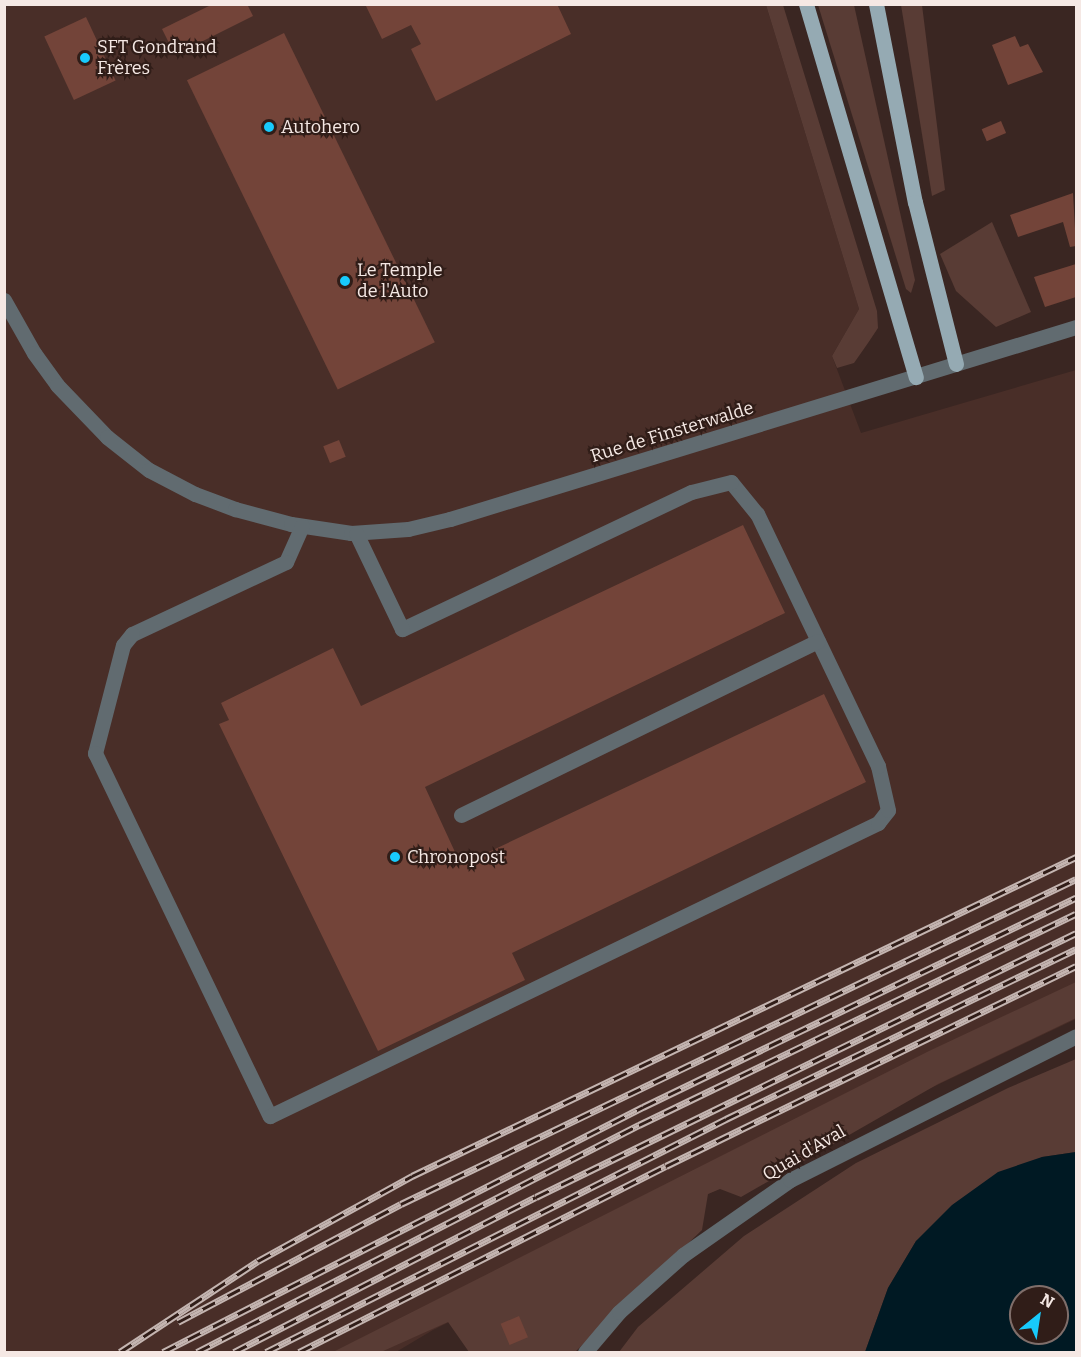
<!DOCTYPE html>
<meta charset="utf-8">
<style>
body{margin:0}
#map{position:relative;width:1081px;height:1357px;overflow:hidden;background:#3a2622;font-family:Bitter,serif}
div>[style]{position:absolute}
.built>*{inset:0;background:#492e28}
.green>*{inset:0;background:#593c35}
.water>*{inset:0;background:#001923}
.building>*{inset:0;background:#734439;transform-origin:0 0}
.minor>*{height:15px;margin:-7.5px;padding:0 7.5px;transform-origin:7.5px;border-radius:7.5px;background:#616b70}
.major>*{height:15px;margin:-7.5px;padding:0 7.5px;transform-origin:7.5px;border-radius:7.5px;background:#95aab3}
.rail>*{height:7px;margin-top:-3.5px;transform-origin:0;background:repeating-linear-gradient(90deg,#301d18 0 14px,#c4b5b1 0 28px);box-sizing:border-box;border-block:2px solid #c4b5b1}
.dots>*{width:16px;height:16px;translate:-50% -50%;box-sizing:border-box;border:3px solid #301d18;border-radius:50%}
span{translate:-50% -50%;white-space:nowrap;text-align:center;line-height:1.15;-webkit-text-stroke:4.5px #301d18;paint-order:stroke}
.poi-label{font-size:18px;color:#f5e8e4}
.left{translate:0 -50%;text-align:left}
.street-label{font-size:18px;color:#f5e8e4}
.frame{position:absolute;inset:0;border:6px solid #f5e8e4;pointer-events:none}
.north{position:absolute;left:1009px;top:1285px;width:60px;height:60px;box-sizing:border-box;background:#301d18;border:2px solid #7f6e6a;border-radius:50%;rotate:30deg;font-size:16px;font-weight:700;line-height:24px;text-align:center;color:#f5e8e4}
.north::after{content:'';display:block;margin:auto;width:21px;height:27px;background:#18cafc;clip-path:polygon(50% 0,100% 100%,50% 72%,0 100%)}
</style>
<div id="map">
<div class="built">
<div style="clip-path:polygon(5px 5px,766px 5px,859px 309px,832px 356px,861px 433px,1076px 370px,1076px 1019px,662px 1216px,433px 1330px,396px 1352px,5px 1352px)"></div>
</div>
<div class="green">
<div style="clip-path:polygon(766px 5px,783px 5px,877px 311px,878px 328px,868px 343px,854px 363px,837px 368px,832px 356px,859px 309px)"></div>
<div style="clip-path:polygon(818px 5px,854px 5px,915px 280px,911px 293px,906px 289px)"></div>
<div style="clip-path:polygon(901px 5px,922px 5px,945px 190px,932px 196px)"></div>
<div style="clip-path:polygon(992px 222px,1031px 312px,996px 327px,956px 291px,940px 254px)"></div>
<div style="clip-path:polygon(1076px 982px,1076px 1018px,938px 1084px,741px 1197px,720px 1189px,708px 1194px,702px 1230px,575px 1352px,469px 1352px,448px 1322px,381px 1352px,333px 1352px,929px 1051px)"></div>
<div style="clip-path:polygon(1076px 1059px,1076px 1152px,1042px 1157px,916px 1241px,888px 1288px,865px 1352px,619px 1352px,638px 1327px,744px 1236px,856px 1163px,1008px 1088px)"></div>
</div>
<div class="water">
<div style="clip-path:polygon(evenodd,1076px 1152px,1076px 1352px,865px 1352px,888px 1288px,916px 1241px,952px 1205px,998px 1172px,1042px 1157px,1076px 1152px,1021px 1297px,1057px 1297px,1057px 1333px,1021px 1333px,1021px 1297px)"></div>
</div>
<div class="building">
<div style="clip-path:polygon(213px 4px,247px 4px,253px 16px,175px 55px,162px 29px)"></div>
<div style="clip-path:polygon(365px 4px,557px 4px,571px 34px,436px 101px,411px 49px,421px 44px,411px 25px,382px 39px)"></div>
<div style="left:86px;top:17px;width:70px;height:46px;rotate:65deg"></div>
<div style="left:284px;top:33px;width:344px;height:108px;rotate:64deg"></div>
<div style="clip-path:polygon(1015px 36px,1020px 47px,1028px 44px,1043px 72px,1008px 85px,992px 45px)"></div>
<div style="left:1001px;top:121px;width:13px;height:21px;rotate:67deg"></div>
<div style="clip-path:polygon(1073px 193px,1076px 246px,1070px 247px,1063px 222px,1018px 237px,1010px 215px)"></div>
<div style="clip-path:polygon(1076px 264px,1076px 297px,1045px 307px,1034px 277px)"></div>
<div style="left:339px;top:440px;width:18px;height:17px;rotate:68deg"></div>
<div style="clip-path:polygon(743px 525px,785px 613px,425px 787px,461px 865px,824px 694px,866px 782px,512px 953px,525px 980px,378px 1051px,219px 724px,229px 720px,221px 703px,333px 648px,361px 706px)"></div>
<div style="left:519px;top:1316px;width:23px;height:20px;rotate:67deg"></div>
</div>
<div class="minor">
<div style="left:4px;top:300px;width:61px;rotate:60.5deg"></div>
<div style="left:34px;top:353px;width:39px;rotate:54deg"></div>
<div style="left:57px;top:385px;width:72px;rotate:46.1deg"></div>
<div style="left:107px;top:437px;width:53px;rotate:38.2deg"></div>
<div style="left:149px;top:470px;width:52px;rotate:27.6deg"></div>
<div style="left:195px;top:494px;width:43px;rotate:20.6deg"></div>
<div style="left:235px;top:509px;width:58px;rotate:15deg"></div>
<div style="left:291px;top:524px;width:61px;rotate:8.5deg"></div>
<div style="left:351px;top:533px;width:57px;rotate:-4deg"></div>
<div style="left:408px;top:529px;width:43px;rotate:-13.4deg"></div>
<div style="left:450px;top:519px;width:655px;rotate:-17.05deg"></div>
<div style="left:302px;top:526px;width:39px;rotate:114deg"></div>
<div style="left:286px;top:562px;width:170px;rotate:154.9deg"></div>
<div style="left:132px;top:634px;width:14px;rotate:129deg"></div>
<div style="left:123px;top:645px;width:112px;rotate:104.5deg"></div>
<div style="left:95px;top:753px;width:403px;rotate:64.3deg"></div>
<div style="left:270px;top:1116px;width:675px;rotate:-25.73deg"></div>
<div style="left:878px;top:823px;width:16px;rotate:-52deg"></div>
<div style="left:888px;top:810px;width:45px;rotate:-102.8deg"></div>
<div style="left:878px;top:766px;width:280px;rotate:-115.6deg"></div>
<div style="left:757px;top:514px;width:41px;rotate:-129.1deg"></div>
<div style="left:731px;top:482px;width:41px;rotate:166deg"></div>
<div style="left:691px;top:492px;width:320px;rotate:154.6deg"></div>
<div style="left:402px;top:629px;width:106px;rotate:-115.6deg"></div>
<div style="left:461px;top:815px;width:397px;rotate:-26deg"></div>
<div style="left:585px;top:1352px;width:52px;rotate:-49.6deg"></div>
<div style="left:619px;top:1312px;width:86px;rotate:-41.7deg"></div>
<div style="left:683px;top:1255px;width:131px;rotate:-35deg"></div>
<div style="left:790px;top:1180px;width:320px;rotate:-26.7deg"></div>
</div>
<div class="major">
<div style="left:806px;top:4px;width:389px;rotate:73.6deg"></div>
<div style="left:876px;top:4px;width:202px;rotate:78.9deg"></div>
<div style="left:915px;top:202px;width:167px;rotate:75.8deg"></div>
</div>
<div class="rail">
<div style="left:178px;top:1322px;width:252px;rotate:-27.9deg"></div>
<div style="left:401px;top:1204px;width:749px;rotate:-25.71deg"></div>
<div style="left:120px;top:1352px;width:165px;rotate:-33.4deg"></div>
<div style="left:258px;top:1261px;width:176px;rotate:-28.9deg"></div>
<div style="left:412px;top:1176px;width:737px;rotate:-25.66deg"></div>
<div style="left:163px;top:1352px;width:539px;rotate:-27.04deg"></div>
<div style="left:643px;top:1107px;width:481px;rotate:-25.8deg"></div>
<div style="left:197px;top:1352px;width:497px;rotate:-27.2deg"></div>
<div style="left:639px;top:1125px;width:485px;rotate:-25.8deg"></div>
<div style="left:234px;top:1352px;width:339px;rotate:-27.2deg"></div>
<div style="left:536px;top:1197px;width:601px;rotate:-26.05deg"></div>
<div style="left:266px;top:1352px;width:516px;rotate:-26.86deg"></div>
<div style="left:726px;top:1119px;width:389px;rotate:-25.9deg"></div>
<div style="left:299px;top:1352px;width:411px;rotate:-26.9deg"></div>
<div style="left:666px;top:1166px;width:456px;rotate:-26deg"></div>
</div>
<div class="dots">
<div style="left:85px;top:58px;background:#18cafc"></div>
<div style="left:269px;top:127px;background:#18cafc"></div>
<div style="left:345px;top:281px;background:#18cafc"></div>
<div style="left:395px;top:857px;background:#18cafc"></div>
</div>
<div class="poi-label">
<span class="left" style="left:97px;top:58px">SFT Gondrand<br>Frères</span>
<span class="left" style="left:281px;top:127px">Autohero</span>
<span class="left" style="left:357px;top:281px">Le Temple<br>de l'Auto</span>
<span class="left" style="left:407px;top:857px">Chronopost</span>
</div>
<div class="street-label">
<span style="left:672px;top:432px;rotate:-17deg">Rue de Finsterwalde</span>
<span style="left:804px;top:1153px;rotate:-30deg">Quai d'Aval</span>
</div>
<div class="frame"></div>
<div class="north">N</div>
</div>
